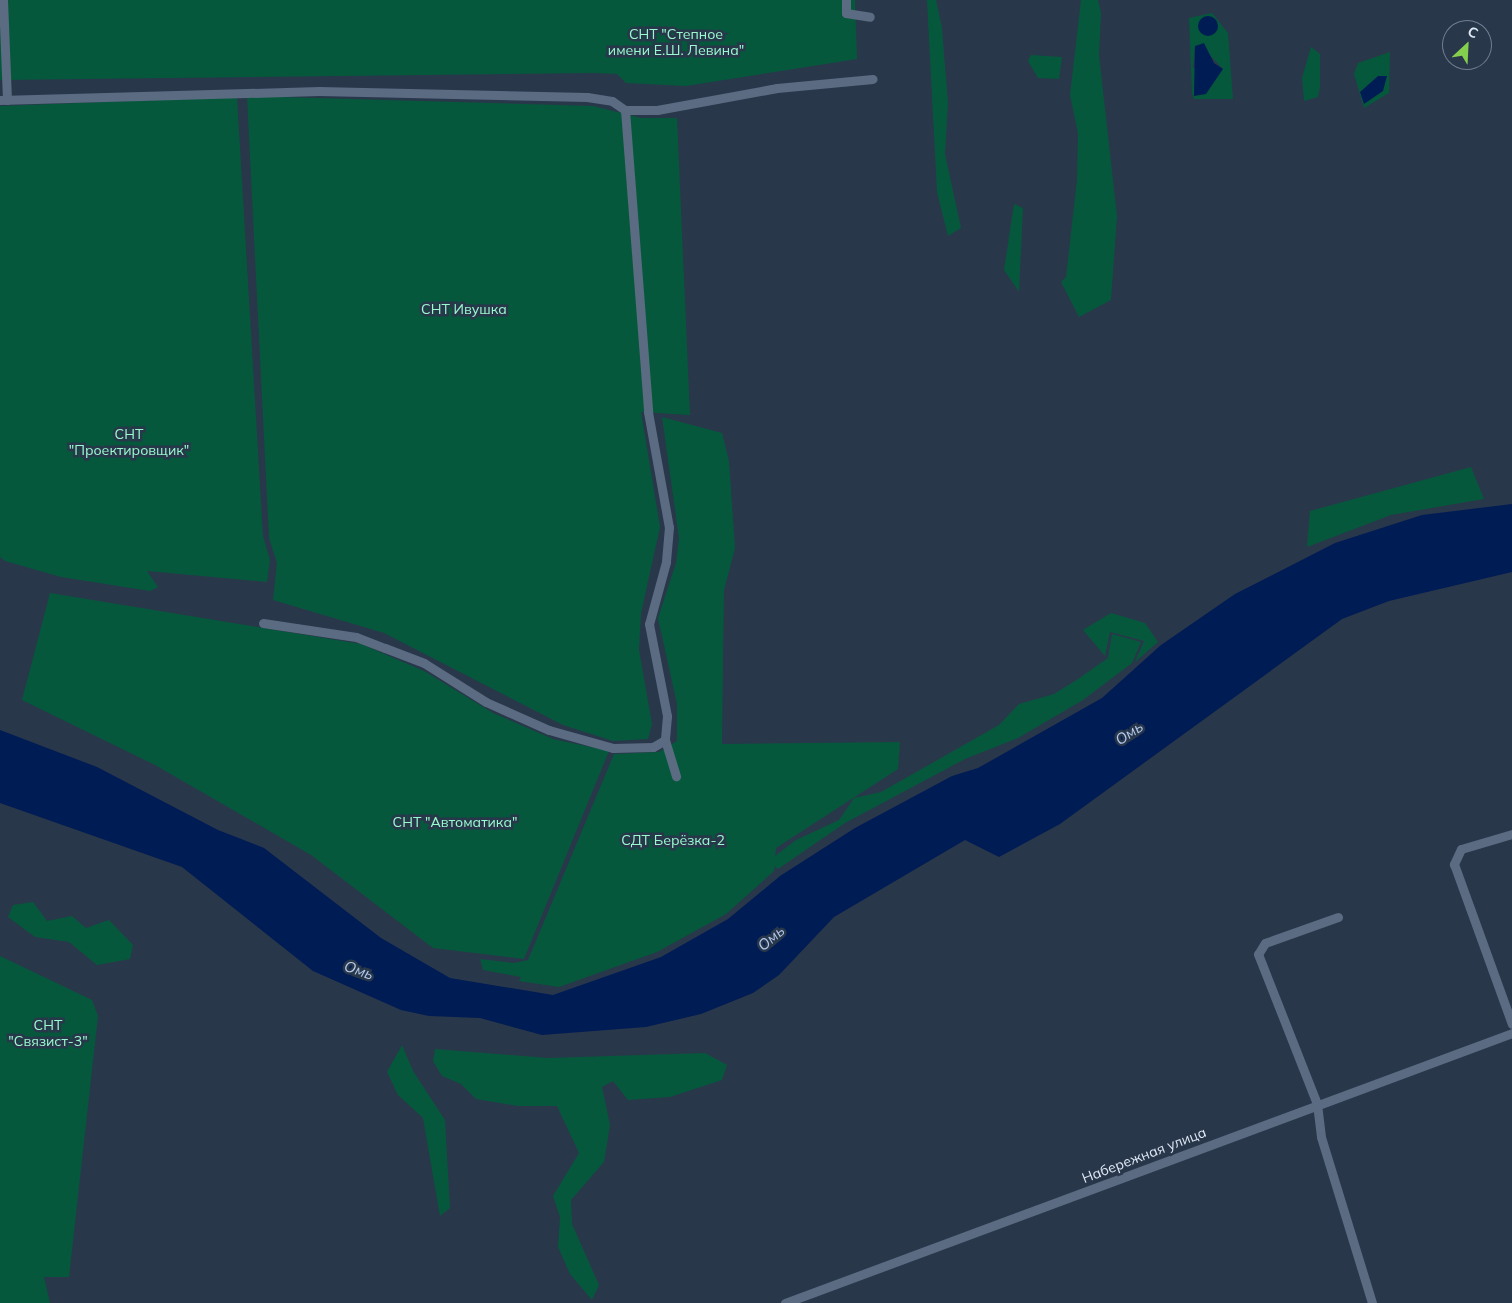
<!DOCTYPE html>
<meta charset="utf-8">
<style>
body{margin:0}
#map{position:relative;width:1512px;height:1303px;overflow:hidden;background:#29374b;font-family:Mulish,sans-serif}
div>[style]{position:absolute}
.green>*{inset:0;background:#06583c}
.water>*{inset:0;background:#001c55}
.round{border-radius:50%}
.minor>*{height:9px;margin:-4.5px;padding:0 4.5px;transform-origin:4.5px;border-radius:4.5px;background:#5b6b82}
span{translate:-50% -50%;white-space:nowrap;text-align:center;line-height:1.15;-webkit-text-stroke:5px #29374b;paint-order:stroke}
.park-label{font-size:14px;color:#99face}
.street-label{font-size:14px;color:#dfe8f5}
.water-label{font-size:15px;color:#b3c9ed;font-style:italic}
.north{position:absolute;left:1442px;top:20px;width:50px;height:50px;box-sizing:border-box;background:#29374b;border:1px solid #727e8f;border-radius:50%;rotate:25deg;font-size:14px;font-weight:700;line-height:20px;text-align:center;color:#dfe8f5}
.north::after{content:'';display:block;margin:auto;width:18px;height:22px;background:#84cf4d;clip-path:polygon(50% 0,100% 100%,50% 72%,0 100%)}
</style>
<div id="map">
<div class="green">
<div style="clip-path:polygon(0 0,855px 0,857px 59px,686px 86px,626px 83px,617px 74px,594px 73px,0 80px)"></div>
<div style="clip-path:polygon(927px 0,936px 0,942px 28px,948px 103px,945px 154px,961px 228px,948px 236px,937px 192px)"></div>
<div style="clip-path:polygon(1081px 0,1098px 0,1101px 13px,1099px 55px,1117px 216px,1111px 300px,1079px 317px,1061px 282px,1066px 277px,1077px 180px,1078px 133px,1070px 95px)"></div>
<div style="clip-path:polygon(evenodd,1212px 13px,1228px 33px,1233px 99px,1194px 99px,1192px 93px,1189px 18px,1212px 13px,1195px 46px,1207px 52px,1223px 69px,1193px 68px,1195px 46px)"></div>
<div style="clip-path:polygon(1311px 47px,1320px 54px,1320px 87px,1318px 97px,1304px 101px,1302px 78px)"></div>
<div style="clip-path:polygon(1390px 52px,1389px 93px,1364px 108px,1354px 74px,1358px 63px)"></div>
<div style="clip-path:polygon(1031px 55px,1062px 57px,1059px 79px,1038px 78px,1028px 61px)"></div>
<div style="clip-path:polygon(247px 96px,593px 106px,641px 118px,677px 118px,690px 415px,641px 412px,660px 527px,641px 613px,639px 650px,652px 724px,648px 739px,613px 741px,563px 725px,384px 633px,273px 600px,277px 563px,269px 538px)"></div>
<div style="clip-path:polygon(237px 97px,263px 536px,270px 560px,267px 582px,147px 571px,158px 587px,150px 591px,61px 577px,5px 561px,0 557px,0 106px)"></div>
<div style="clip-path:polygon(1014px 204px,1023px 208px,1019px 292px,1004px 270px)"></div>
<div style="clip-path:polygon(662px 417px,722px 433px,729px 461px,735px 548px,724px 590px,722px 744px,900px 742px,898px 769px,776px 848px,775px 856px,796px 840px,839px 820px,854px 798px,881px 792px,999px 725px,1019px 704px,1054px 694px,1078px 679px,1108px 658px,1112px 634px,1141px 642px,1132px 663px,1083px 700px,1018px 738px,965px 759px,845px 823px,778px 869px,775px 866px,774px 871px,726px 914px,657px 952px,559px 987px,519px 981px,521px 977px,483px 970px,480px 959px,514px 963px,528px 960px,614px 754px,659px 752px,677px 741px,677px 704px,658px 618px,676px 563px,679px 538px)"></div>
<div style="clip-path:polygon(1471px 467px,1484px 499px,1391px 515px,1307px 547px,1310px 511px)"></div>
<div style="clip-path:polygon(50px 593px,361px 644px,424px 671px,493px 713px,553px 739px,609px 751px,524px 959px,433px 948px,311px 855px,155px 765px,22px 700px)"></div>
<div style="clip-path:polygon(1111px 613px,1145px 623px,1158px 642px,1135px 662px,1144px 641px,1110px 632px,1105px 656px,1083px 630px)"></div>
<div style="clip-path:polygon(33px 902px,47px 921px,72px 916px,86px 928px,109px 920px,133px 945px,130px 959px,97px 965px,69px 942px,35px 937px,8px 917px,13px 905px)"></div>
<div style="clip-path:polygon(0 956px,92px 1000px,98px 1016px,69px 1277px,44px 1277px,50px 1303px,0 1303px)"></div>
<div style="clip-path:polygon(402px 1045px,413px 1071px,445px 1120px,450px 1208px,440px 1216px,423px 1118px,398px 1095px,387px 1072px)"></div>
<div style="clip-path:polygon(435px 1049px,548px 1058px,705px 1053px,727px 1065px,722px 1080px,670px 1097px,628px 1100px,613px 1081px,602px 1087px,610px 1125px,604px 1162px,571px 1200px,572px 1224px,599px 1285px,592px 1300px,570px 1274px,558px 1247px,560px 1217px,553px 1196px,579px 1153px,557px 1106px,518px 1106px,476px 1099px,461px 1084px,442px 1076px,433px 1061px)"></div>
</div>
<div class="water">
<div class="round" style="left:1198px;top:16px;width:20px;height:20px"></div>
<div style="clip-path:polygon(1204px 43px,1214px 63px,1223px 69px,1206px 94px,1194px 96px,1195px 46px)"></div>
<div style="clip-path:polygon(1378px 76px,1387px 76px,1383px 91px,1364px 104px,1360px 92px)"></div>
<div style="clip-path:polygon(1512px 504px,1512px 572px,1389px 601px,1342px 619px,1060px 824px,999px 857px,965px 840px,834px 917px,779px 975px,753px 993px,701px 1014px,646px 1027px,542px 1035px,480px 1018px,429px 1016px,401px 1010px,313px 971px,182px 867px,0 803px,0 730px,97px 767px,218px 830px,264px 848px,381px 938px,450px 978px,553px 995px,661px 957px,728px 919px,780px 876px,855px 828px,952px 776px,978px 768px,1102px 698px,1161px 645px,1235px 594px,1335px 543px,1422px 515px)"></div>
</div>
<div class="minor">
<div style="left:3px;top:0;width:100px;rotate:87.7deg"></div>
<div style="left:846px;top:0;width:13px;rotate:90deg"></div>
<div style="left:846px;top:13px;width:24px;rotate:9deg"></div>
<div style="left:0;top:100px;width:319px;rotate:-1.6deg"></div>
<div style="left:319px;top:91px;width:268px;rotate:1.3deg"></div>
<div style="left:587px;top:97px;width:25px;rotate:9deg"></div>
<div style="left:612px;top:101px;width:16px;rotate:35deg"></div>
<div style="left:625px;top:110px;width:32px"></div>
<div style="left:657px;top:110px;width:122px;rotate:-10.4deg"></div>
<div style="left:777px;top:88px;width:96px;rotate:-5.4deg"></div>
<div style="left:625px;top:110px;width:303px;rotate:85.6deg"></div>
<div style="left:648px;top:412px;width:117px;rotate:79.7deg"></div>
<div style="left:669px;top:527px;width:35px;rotate:95deg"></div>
<div style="left:666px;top:562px;width:64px;rotate:105.3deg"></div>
<div style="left:649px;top:624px;width:94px;rotate:78.9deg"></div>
<div style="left:667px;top:716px;width:24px;rotate:95deg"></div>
<div style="left:665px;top:740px;width:38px;rotate:73deg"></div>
<div style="left:263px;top:623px;width:94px;rotate:8.6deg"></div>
<div style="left:356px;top:637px;width:31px;rotate:21deg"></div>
<div style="left:385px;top:648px;width:42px;rotate:21deg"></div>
<div style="left:424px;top:663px;width:73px;rotate:32.2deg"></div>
<div style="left:486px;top:702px;width:69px;rotate:24deg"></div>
<div style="left:549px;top:730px;width:66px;rotate:15.7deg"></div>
<div style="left:613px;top:748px;width:40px;rotate:-1.4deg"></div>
<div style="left:653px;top:747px;width:14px;rotate:-30deg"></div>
<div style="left:1512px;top:834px;width:53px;rotate:163.6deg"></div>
<div style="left:1461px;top:849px;width:17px;rotate:115deg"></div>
<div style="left:1454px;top:864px;width:170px;rotate:70.1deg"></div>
<div style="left:1338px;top:917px;width:77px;rotate:160.4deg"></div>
<div style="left:1265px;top:943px;width:13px;rotate:122deg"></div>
<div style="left:1258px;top:954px;width:161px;rotate:68.5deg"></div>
<div style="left:1317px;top:1104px;width:33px;rotate:83deg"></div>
<div style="left:1321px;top:1137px;width:174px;rotate:72.9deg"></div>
<div style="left:785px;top:1303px;width:776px;rotate:-20.37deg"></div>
</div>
<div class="park-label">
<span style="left:676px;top:42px">СНТ "Степное<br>имени Е.Ш. Левина"</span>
<span style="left:464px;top:309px">СНТ Ивушка</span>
<span style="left:129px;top:442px">СНТ<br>"Проектировщик"</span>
<span style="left:455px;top:822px">СНТ "Автоматика"</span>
<span style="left:673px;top:840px">СДТ Берёзка-2</span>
<span style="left:48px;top:1033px">СНТ<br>"Связист-3"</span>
</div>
<div class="street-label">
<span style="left:1144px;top:1155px;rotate:-21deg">Набережная улица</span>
</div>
<div class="water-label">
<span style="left:1129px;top:733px;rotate:-33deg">Омь</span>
<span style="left:771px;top:938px;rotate:-40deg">Омь</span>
<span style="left:359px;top:970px;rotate:20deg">Омь</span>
</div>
<div class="north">С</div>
</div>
